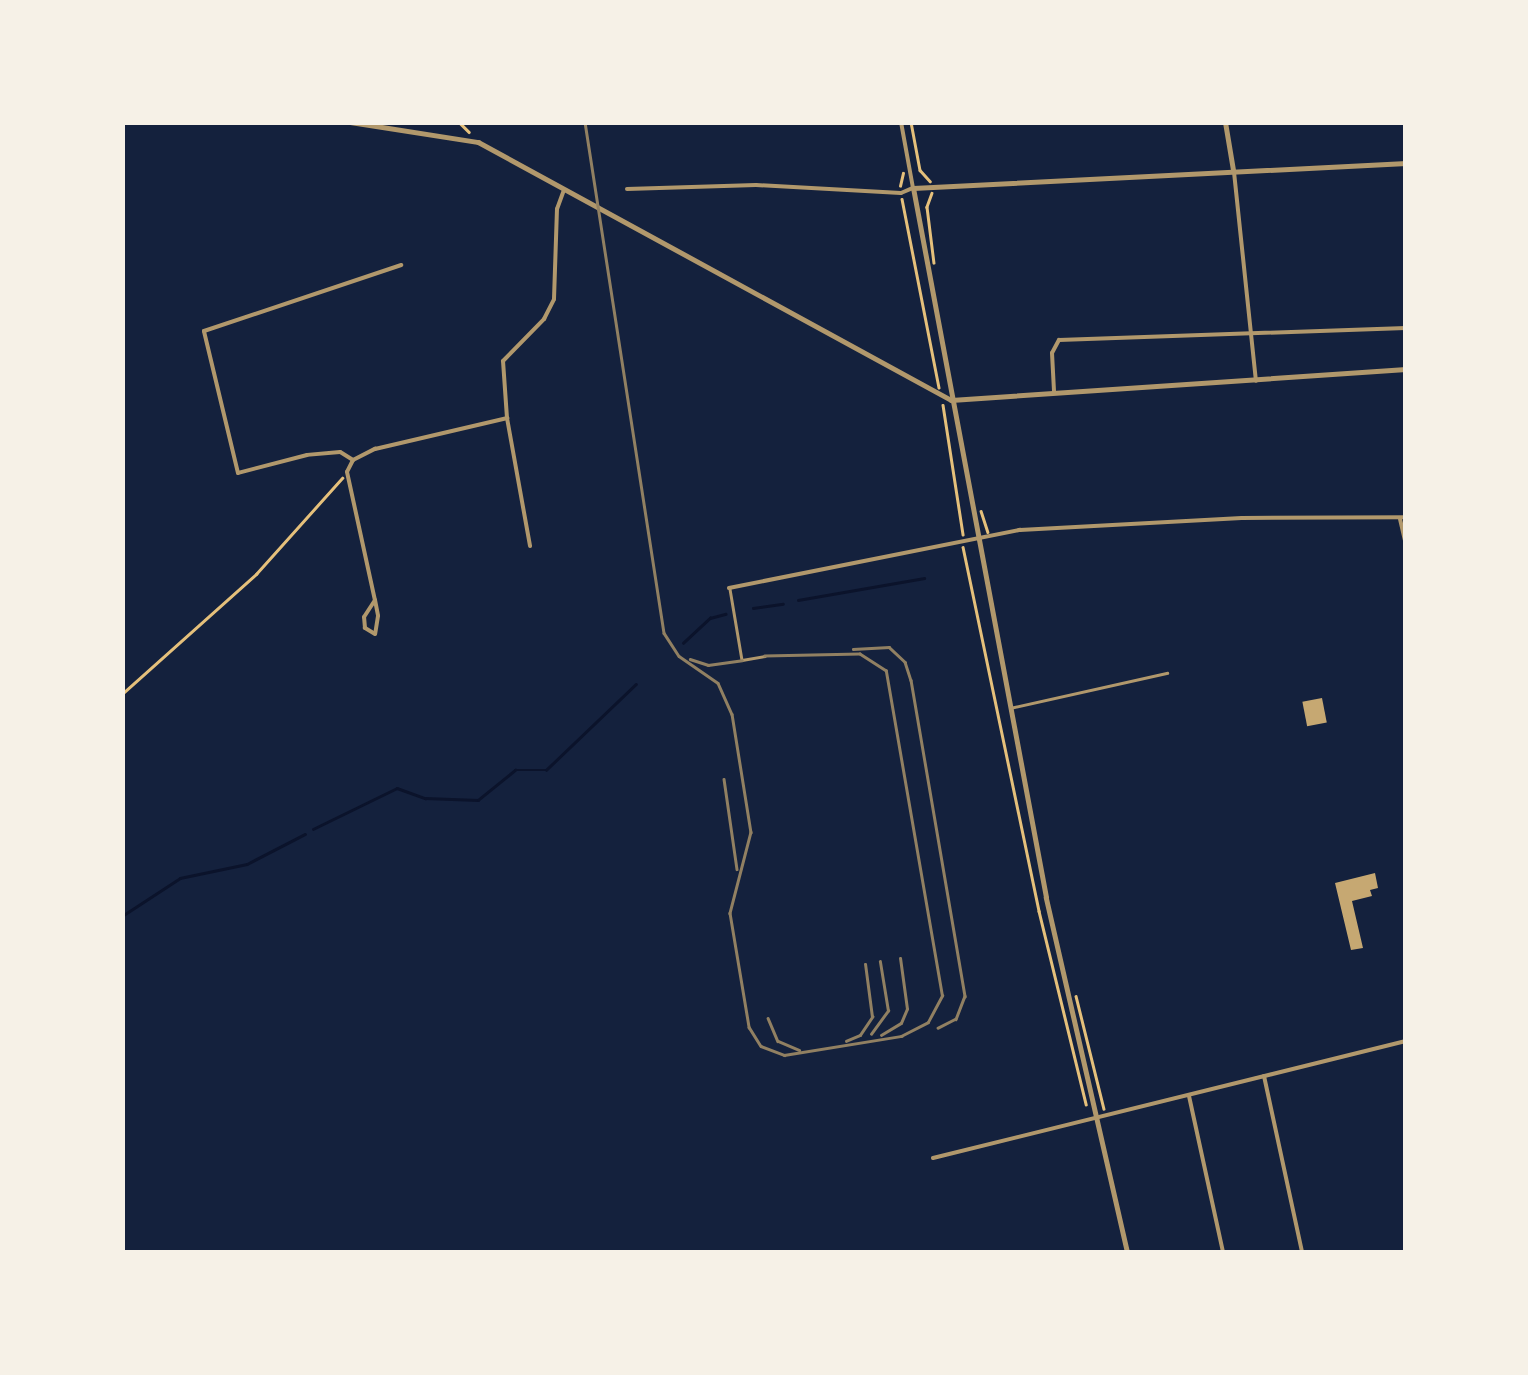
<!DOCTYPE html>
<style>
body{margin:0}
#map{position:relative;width:1528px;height:1375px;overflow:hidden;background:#14213d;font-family:"DejaVu Sans",sans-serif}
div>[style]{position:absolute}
.stream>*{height:2.5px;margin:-1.25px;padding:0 1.25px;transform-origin:1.25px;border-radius:1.25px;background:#0b132b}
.building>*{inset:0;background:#c6a872;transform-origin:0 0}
.path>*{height:2.5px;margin:-1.25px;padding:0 1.25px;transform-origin:1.25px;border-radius:1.25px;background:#e5c07b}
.service>*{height:2.5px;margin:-1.25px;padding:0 1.25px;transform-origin:1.25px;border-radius:1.25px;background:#b1986c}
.minor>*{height:4px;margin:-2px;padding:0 2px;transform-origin:2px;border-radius:2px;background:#b1986c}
.tertiary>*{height:5px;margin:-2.5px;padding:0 2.5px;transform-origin:2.5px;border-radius:2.5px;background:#b1986c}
.tram>*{height:2.5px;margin:-1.25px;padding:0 1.25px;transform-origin:1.25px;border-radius:1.25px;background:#918062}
span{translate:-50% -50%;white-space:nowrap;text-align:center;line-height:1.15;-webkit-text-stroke:10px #f6f1e7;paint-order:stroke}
.frame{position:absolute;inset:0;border:125px solid #f6f1e7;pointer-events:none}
</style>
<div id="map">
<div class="stream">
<div style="left:798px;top:600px;width:128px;rotate:-9.9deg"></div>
<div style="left:753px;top:608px;width:30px;rotate:-8deg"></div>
<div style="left:683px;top:643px;width:37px;rotate:-43deg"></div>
<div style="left:710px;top:618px;width:16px;rotate:-15deg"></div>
<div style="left:313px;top:829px;width:93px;rotate:-26deg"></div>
<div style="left:397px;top:788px;width:30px;rotate:20deg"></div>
<div style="left:425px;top:798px;width:53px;rotate:2.2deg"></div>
<div style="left:478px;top:800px;width:48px;rotate:-39deg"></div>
<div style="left:515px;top:770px;width:31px"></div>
<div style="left:546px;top:770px;width:124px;rotate:-43.7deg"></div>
<div style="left:122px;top:916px;width:69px;rotate:-33.2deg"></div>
<div style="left:180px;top:878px;width:68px;rotate:-11.8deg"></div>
<div style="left:247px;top:864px;width:65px;rotate:-27.3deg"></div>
</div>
<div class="building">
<div style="left:1322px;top:698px;width:25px;height:20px;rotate:79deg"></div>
<div style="clip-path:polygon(1375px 873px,1378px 888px,1370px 890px,1372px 896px,1352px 901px,1363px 948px,1351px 950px,1335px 883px)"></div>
</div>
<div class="path">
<div style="left:459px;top:122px;width:14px;rotate:45deg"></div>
<div style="left:911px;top:122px;width:49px;rotate:79.4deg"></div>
<div style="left:920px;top:170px;width:15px;rotate:48deg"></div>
<div style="left:900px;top:186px;width:13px;rotate:-77deg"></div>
<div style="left:932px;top:193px;width:15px;rotate:110deg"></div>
<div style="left:927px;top:207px;width:56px;rotate:82.9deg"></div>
<div style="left:902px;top:199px;width:192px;rotate:78.9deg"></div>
<div style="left:943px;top:405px;width:131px;rotate:81.2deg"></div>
<div style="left:981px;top:511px;width:22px;rotate:72deg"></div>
<div style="left:963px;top:547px;width:372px;rotate:78.2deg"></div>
<div style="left:1039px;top:911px;width:199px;rotate:76.3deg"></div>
<div style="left:122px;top:694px;width:180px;rotate:-41.8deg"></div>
<div style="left:256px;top:574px;width:129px;rotate:-48.1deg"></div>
<div style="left:1076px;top:996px;width:116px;rotate:76.1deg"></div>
</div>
<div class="service">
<div style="left:730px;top:589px;width:72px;rotate:80.4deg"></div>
<div style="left:742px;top:660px;width:23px;rotate:-10deg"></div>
<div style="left:1010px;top:708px;width:161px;rotate:-12.6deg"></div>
</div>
<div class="minor">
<div style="left:1234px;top:172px;width:210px;rotate:84deg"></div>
<div style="left:627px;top:189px;width:129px;rotate:-1.8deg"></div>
<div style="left:756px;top:185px;width:145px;rotate:3.2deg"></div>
<div style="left:901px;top:193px;width:13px;rotate:-23deg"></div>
<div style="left:913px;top:188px;width:67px;rotate:-100.3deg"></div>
<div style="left:1054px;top:391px;width:38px;rotate:-93deg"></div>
<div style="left:1052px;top:353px;width:15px;rotate:-62deg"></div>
<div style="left:1059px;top:340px;width:347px;rotate:-2deg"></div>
<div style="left:507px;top:418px;width:130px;rotate:79.8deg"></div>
<div style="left:353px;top:460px;width:15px;rotate:-148deg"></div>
<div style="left:340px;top:452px;width:33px;rotate:175deg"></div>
<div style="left:307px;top:455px;width:71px;rotate:165.4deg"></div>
<div style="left:238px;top:473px;width:146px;rotate:-103.5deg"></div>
<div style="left:204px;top:331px;width:208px;rotate:-18.5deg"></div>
<div style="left:353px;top:460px;width:25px;rotate:-27deg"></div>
<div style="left:375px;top:449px;width:136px;rotate:-13.2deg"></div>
<div style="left:507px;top:418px;width:57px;rotate:-94deg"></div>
<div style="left:503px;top:361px;width:59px;rotate:-45.7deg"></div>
<div style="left:544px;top:319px;width:22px;rotate:-63deg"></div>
<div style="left:554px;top:299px;width:90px;rotate:-88.1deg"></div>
<div style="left:557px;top:209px;width:20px;rotate:-70deg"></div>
<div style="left:353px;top:460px;width:13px;rotate:117deg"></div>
<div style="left:347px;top:472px;width:131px;rotate:77.7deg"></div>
<div style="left:375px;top:600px;width:16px;rotate:79deg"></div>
<div style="left:378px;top:616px;width:18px;rotate:99deg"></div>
<div style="left:375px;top:634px;width:12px;rotate:-149deg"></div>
<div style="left:365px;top:628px;width:11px;rotate:-95deg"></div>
<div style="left:364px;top:617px;width:20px;rotate:-57deg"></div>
<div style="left:1400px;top:519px;width:26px;rotate:77deg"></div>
<div style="left:729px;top:588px;width:297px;rotate:-11.3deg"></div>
<div style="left:1020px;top:530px;width:222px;rotate:-3.1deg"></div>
<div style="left:1242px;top:518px;width:164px;rotate:-0.3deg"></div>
<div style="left:1264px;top:1076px;width:180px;rotate:77.8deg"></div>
<div style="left:1189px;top:1096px;width:160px;rotate:77.7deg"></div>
<div style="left:933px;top:1158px;width:487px;rotate:-13.9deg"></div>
</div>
<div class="tertiary">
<div style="left:350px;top:122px;width:130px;rotate:8.9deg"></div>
<div style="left:478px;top:142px;width:539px;rotate:28.61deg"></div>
<div style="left:951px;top:400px;width:456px;rotate:-3.9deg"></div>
<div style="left:1225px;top:122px;width:49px;rotate:80.5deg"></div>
<div style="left:1127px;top:1252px;width:364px;rotate:-102.9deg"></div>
<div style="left:1046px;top:897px;width:721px;rotate:-100.62deg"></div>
<div style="left:913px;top:188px;width:494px;rotate:-2.9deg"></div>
</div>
<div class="tram">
<div style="left:585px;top:122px;width:517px;rotate:81.21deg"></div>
<div style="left:664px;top:633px;width:27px;rotate:57deg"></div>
<div style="left:679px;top:656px;width:47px;rotate:34.7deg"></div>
<div style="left:718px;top:683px;width:34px;rotate:66deg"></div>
<div style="left:732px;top:714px;width:120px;rotate:80.9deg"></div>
<div style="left:751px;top:832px;width:84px;rotate:104.5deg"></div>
<div style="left:730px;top:913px;width:116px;rotate:80.5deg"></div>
<div style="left:749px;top:1027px;width:22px;rotate:58deg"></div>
<div style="left:761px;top:1046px;width:25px;rotate:21deg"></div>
<div style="left:784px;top:1055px;width:119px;rotate:-9.2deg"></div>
<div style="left:901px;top:1036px;width:30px;rotate:-27deg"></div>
<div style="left:928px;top:1022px;width:30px;rotate:-62deg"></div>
<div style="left:942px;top:996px;width:330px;rotate:-99.8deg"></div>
<div style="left:886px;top:671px;width:31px;rotate:-147deg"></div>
<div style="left:860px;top:654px;width:95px;rotate:178.8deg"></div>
<div style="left:853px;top:649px;width:36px;rotate:-3deg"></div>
<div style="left:889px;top:647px;width:22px;rotate:43deg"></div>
<div style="left:905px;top:662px;width:19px;rotate:72deg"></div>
<div style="left:911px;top:680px;width:321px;rotate:80.3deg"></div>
<div style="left:965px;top:996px;width:25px;rotate:111deg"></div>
<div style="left:956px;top:1019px;width:20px;rotate:153deg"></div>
<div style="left:690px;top:659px;width:19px;rotate:18deg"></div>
<div style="left:708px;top:665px;width:34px;rotate:-8deg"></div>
<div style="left:724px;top:779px;width:91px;rotate:81.8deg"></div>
<div style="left:768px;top:1018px;width:25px;rotate:67deg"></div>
<div style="left:778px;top:1041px;width:23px;rotate:23deg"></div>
<div style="left:871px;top:1034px;width:29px;rotate:-54deg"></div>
<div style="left:888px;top:1011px;width:50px;rotate:-99.3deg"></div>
<div style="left:881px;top:1035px;width:23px;rotate:-31deg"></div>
<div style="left:901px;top:1023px;width:15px;rotate:-67deg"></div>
<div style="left:907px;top:1009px;width:51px;rotate:-97.8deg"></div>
<div style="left:846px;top:1041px;width:15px;rotate:-23deg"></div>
<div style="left:860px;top:1035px;width:22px;rotate:-56deg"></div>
<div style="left:872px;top:1017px;width:53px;rotate:-97.5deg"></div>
</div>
<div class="frame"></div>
</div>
